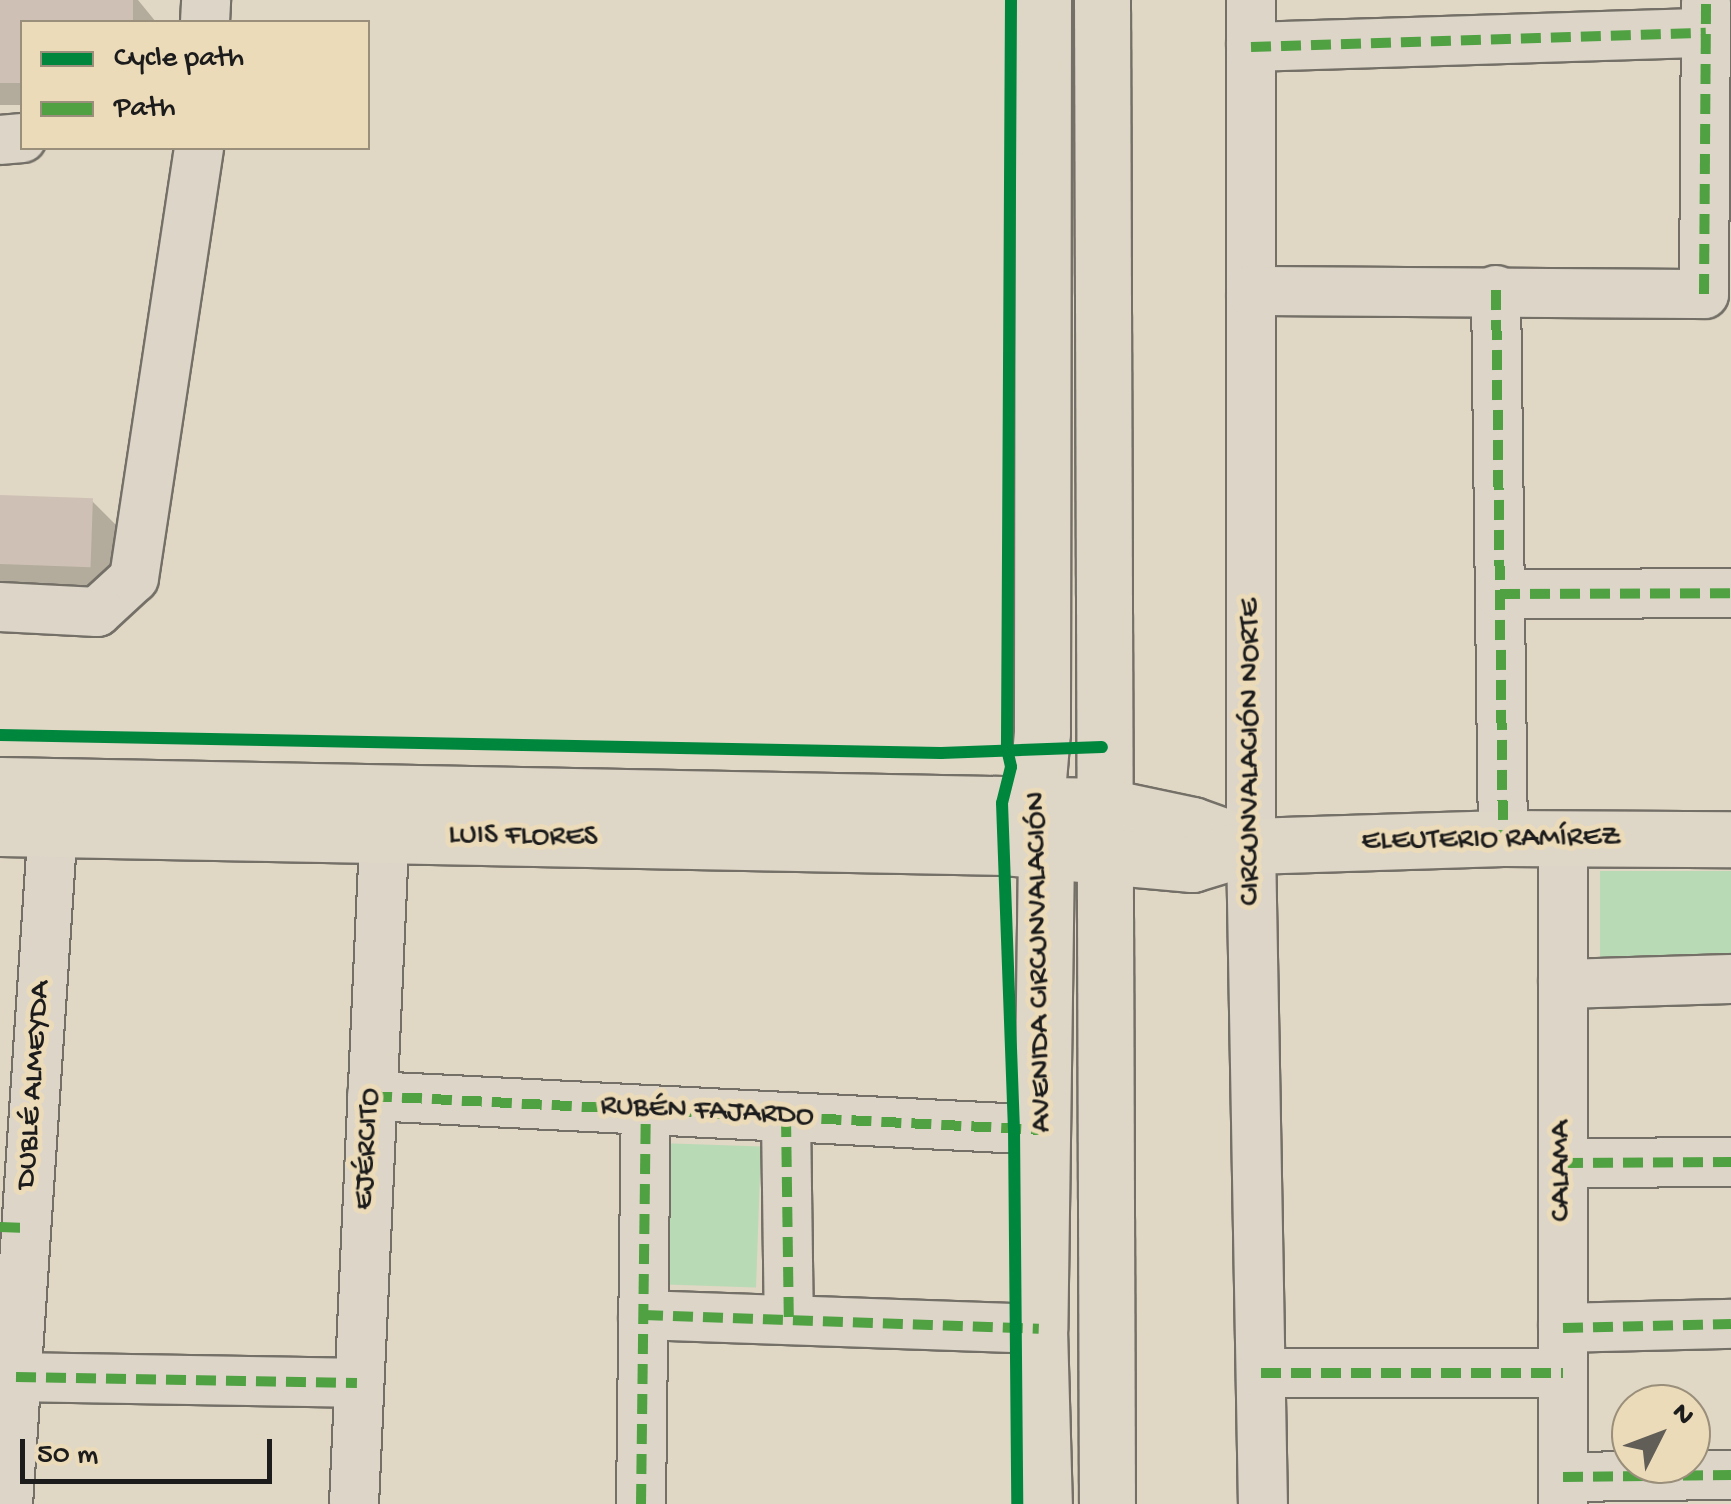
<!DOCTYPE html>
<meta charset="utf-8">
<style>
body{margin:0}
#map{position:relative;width:1731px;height:1504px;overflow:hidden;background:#e0d7c4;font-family:"Gochi Hand",sans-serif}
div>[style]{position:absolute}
.green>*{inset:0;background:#b8dab5;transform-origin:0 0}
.shadow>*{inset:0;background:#0003}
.building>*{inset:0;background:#cec0b5;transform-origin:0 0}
.roads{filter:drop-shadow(2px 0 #747068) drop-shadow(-2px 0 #747068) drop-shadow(0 2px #747068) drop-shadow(0 -2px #747068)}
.minor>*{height:48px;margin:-24px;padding:0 24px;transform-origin:24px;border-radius:24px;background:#dcd5c8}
.major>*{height:55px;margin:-27.5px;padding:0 27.5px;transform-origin:27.5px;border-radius:27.5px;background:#ded6c7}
.quiet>*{height:10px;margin-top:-5px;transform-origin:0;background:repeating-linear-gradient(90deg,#4fa141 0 20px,transparent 0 30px)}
.cycleway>*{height:12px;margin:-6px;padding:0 6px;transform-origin:6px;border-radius:6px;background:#00873e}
span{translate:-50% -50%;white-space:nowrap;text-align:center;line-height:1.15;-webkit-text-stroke:10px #ecdbb8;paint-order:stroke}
.street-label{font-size:30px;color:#1c1c1c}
.legend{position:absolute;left:20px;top:20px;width:350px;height:130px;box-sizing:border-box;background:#ecdbb8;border:2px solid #998f7a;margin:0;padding:12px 18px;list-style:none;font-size:30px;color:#1c1c1c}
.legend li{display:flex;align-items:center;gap:20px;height:50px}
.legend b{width:50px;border:2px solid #998f7a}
.north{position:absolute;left:1611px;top:1384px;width:100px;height:100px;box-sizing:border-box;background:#ecdbb8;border:2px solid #998f7a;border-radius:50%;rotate:48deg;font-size:28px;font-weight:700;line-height:40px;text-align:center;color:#1c1c1c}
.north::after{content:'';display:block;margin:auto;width:35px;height:45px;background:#615d57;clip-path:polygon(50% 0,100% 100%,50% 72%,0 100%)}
.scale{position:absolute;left:20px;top:1439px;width:252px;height:45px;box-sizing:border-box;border:5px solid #1c1c1c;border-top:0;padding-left:12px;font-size:30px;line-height:35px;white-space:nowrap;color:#1c1c1c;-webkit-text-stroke:8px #ecdbb8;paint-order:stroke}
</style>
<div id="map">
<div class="green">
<div style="left:1731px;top:871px;width:87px;height:131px;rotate:90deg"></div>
<div style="left:658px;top:1143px;width:103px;height:141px;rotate:2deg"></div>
</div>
<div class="shadow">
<div style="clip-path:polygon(0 0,138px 0,156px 22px,22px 22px,22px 105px,0 105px)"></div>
<div style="clip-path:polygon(0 498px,92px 501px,116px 525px,114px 590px,0 586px)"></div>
</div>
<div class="building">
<div style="clip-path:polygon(0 0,133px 0,133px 22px,22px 22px,22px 83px,0 83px)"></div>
<div style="left:0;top:495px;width:93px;height:69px;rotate:2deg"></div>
</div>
<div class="roads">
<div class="minor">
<div style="left:1251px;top:0;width:846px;rotate:90deg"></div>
<div style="left:1251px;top:846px;width:658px;rotate:88.96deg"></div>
<div style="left:205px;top:22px;width:22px;rotate:-87deg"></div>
<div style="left:1251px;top:47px;width:455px;rotate:-1.8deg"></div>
<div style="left:0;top:140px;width:22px;rotate:-5deg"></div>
<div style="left:1496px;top:290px;width:548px;rotate:89.27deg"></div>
<div style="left:1251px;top:291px;width:453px;rotate:0.4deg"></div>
<div style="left:1704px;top:294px;width:292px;rotate:-89.6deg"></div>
<div style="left:1500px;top:594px;width:231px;rotate:-0.2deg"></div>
<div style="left:0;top:607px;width:97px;rotate:3deg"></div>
<div style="left:97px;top:612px;width:50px;rotate:-42.6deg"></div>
<div style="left:134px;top:578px;width:435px;rotate:-81.4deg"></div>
<div style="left:1563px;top:984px;width:168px;rotate:-1.7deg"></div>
<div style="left:372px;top:1096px;width:672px;rotate:2.9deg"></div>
<div style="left:786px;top:1117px;width:203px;rotate:89.2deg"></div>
<div style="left:1563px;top:1163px;width:168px;rotate:-0.3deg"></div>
<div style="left:643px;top:1315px;width:396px;rotate:2deg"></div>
<div style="left:1563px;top:1328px;width:168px;rotate:-1.4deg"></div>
<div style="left:1261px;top:1373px;width:302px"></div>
<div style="left:16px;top:1377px;width:341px;rotate:1deg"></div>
<div style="left:1563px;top:1477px;width:168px;rotate:-0.7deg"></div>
<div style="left:8px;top:1504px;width:712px;rotate:-86.21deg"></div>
<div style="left:354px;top:1504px;width:707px;rotate:-87.4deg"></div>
<div style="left:641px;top:1504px;width:394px;rotate:-89.3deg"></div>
<div style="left:1563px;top:1504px;width:666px;rotate:-90deg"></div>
</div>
<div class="major">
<div style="left:1043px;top:0;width:732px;rotate:90.08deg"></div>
<div style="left:1042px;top:732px;width:72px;rotate:94.8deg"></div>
<div style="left:1036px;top:804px;width:50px;rotate:78.5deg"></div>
<div style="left:1046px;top:853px;width:476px;rotate:90.8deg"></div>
<div style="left:1039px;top:1329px;width:175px;rotate:88.4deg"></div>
<div style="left:1102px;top:0;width:1504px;rotate:89.81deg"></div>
<div style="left:0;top:785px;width:1102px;rotate:1.09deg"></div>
<div style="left:1102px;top:806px;width:92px;rotate:11.9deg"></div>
<div style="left:1192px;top:825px;width:63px;rotate:19.6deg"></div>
<div style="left:0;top:828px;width:1005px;rotate:1.08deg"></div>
<div style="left:1005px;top:847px;width:188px;rotate:5.2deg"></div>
<div style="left:1192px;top:864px;width:62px;rotate:-17deg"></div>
<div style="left:1251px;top:846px;width:252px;rotate:-1.8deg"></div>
<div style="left:1503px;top:838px;width:228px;rotate:0.3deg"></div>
</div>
</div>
<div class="quiet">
<div style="left:1251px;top:47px;width:455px;rotate:-1.8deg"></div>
<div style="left:1496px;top:290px;width:548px;rotate:89.27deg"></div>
<div style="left:1704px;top:294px;width:294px;rotate:-89.6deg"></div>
<div style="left:1500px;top:594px;width:231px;rotate:-0.2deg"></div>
<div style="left:372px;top:1096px;width:672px;rotate:2.9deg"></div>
<div style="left:786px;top:1117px;width:203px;rotate:89.2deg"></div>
<div style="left:1563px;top:1163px;width:168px;rotate:-0.3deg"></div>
<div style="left:0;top:1227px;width:26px;rotate:2deg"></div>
<div style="left:643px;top:1315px;width:396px;rotate:2deg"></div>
<div style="left:1563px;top:1328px;width:168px;rotate:-1.4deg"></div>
<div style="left:1261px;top:1373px;width:302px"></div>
<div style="left:16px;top:1377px;width:341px;rotate:1deg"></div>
<div style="left:1563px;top:1477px;width:168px;rotate:-0.7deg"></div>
<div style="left:641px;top:1504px;width:394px;rotate:-89.3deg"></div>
</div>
<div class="cycleway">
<div style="left:1011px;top:0;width:749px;rotate:90.31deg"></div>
<div style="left:1007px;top:749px;width:18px;rotate:77deg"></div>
<div style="left:1011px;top:767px;width:37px;rotate:104deg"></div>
<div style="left:1002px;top:803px;width:325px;rotate:87.9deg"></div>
<div style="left:1014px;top:1128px;width:376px;rotate:89.5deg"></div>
<div style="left:0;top:735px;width:941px;rotate:1.1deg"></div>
<div style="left:941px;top:753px;width:161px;rotate:-2.1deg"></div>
</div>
<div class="street-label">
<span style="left:1252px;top:752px;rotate:-90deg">CIRCUNVALACIÓN NORTE</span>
<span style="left:523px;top:838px;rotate:1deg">LUIS FLORES</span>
<span style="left:1491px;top:841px;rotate:-1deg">ELEUTERIO RAMÍREZ</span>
<span style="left:1041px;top:962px;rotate:-91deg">AVENIDA CIRCUNVALACIÓN</span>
<span style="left:35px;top:1085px;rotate:-86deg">DUBLÉ ALMEYDA</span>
<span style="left:707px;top:1113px;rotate:3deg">RUBÉN FAJARDO</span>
<span style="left:369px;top:1149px;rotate:-87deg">EJÉRCITO</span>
<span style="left:1563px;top:1171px;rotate:-90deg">CALAMA</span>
</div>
<ul class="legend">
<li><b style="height:12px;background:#00873e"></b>Cycle path</li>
<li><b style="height:12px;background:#4fa141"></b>Path</li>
</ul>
<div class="north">N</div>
<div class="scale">50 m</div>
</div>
